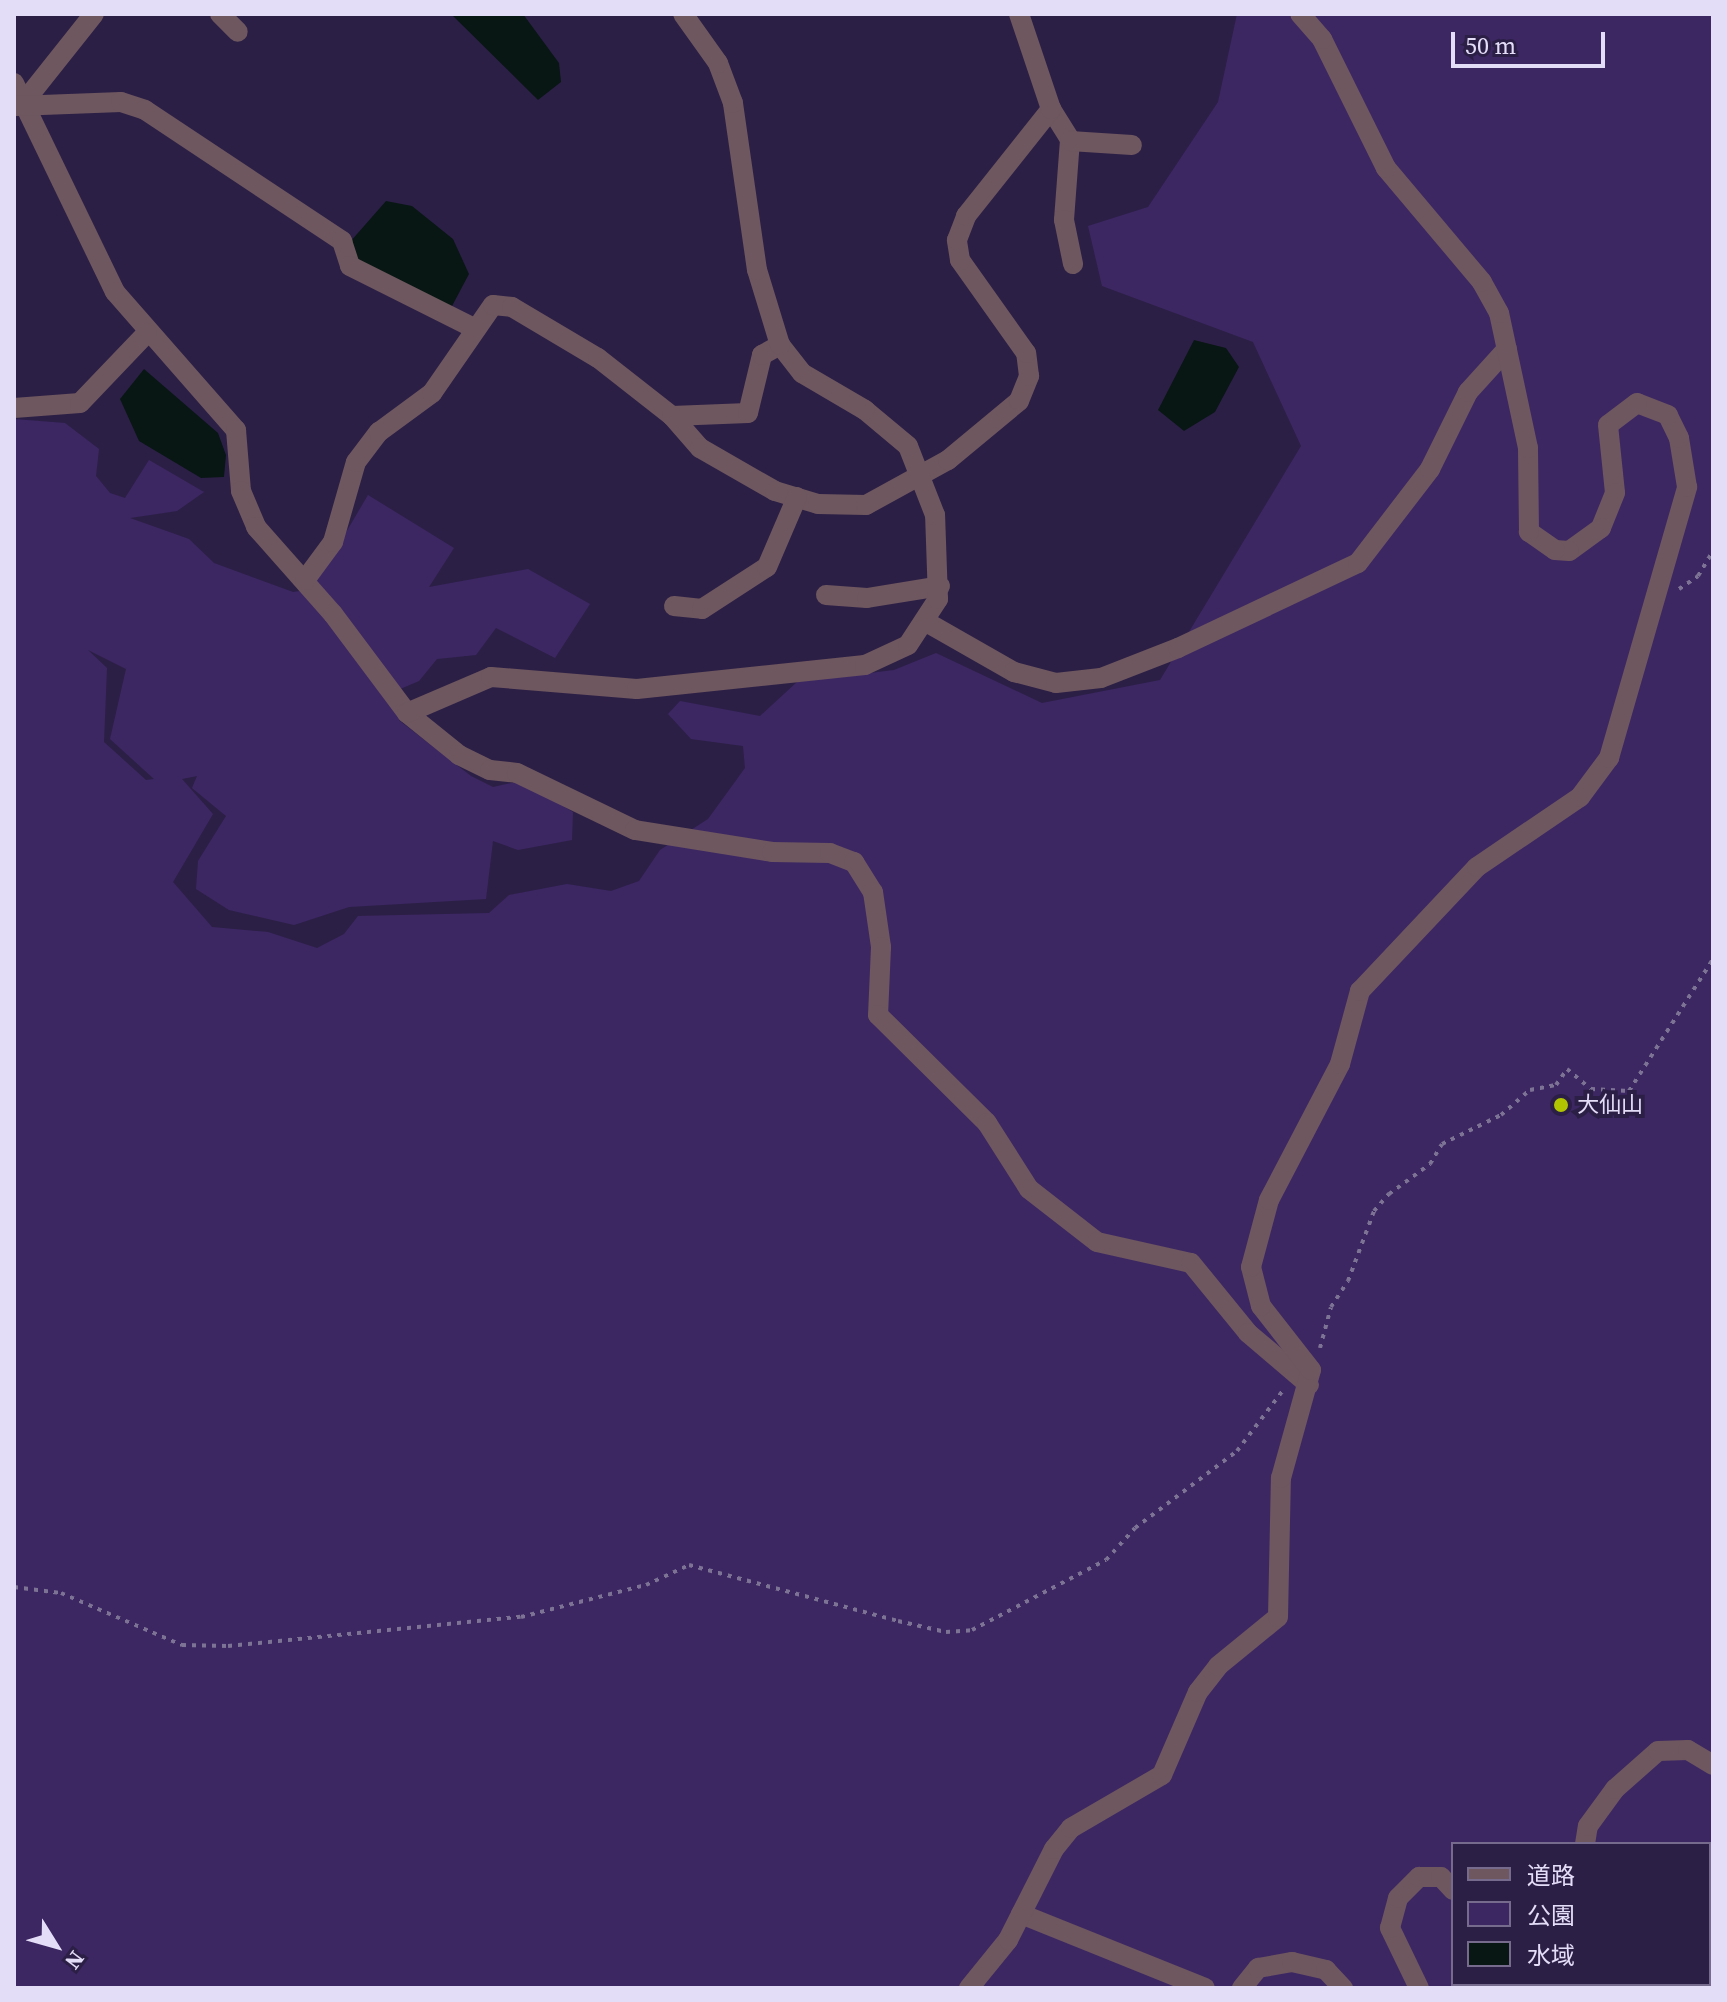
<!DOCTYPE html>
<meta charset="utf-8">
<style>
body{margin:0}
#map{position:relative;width:1727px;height:2002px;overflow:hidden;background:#2c1f46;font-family:"Source Serif 4","Noto Sans JP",serif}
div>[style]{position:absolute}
.green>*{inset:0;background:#3c2763}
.water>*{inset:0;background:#081714}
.path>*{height:4px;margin-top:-2px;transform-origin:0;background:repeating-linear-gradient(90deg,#7d7394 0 4px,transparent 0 10px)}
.minor>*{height:20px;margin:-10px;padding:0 10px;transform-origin:10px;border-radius:10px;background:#6e575f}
.dots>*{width:22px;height:22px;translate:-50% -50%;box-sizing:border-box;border:4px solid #2c1f46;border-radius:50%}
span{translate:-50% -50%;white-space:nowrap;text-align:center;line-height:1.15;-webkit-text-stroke:8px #2c1f46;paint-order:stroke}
.poi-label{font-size:22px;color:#e4ddf7}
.left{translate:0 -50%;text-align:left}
.frame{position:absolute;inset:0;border:16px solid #e4ddf7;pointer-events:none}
.legend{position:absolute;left:1451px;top:1842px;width:260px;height:144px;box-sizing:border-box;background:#2c1f46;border:2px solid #766b8d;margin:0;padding:10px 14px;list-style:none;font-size:24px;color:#e4ddf7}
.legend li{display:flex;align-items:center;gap:16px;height:40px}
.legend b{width:40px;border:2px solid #766b8d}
.north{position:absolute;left:16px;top:1906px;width:80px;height:80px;-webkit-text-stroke:6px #2c1f46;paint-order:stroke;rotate:127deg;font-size:22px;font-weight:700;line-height:32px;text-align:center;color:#e4ddf7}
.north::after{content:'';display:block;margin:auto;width:28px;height:36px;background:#e4ddf7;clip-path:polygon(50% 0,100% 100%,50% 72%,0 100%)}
.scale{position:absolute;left:1451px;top:32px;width:154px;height:36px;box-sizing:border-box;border:4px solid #e4ddf7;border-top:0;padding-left:10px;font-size:24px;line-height:28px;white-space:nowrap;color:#e4ddf7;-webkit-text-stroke:6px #2c1f46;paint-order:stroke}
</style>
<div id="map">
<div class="green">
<div style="clip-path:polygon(evenodd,1237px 14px,1713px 14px,1713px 1988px,14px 1988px,14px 419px,65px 423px,99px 449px,96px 476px,110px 493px,125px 498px,149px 460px,204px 492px,177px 511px,130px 518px,189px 539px,214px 563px,293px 592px,307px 590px,322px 573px,368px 495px,454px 548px,429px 587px,528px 569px,590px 604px,555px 658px,496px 628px,476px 655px,437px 659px,419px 681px,386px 695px,400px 721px,471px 776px,493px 787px,521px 781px,573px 812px,572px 840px,518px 850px,493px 841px,486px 899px,349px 907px,294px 925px,229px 910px,196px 889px,198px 861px,226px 816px,192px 788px,197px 776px,182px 779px,213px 814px,173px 882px,212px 927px,268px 932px,317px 948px,344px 934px,358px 916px,489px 913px,509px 895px,567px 884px,611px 891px,639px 881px,660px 850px,708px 819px,745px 768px,743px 746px,691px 739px,668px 714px,680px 701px,760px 716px,797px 682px,894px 670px,936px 653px,1042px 703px,1160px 680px,1301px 446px,1253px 342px,1102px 286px,1088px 226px,1148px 207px,1218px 102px,1237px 14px,88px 650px,126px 669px,110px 739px,154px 779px,146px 780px,104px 742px,107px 668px,88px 650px,1237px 14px,1453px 1844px,1709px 1844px,1709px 1984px,1453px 1984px,1453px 1844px)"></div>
</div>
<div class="water">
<div style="clip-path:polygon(451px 14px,523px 14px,559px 63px,561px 82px,538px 100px)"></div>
<div style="clip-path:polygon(386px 201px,412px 206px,453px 239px,469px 274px,451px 308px,355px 264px,350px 242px)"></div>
<div style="clip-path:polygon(1194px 340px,1226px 348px,1239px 367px,1215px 412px,1184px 431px,1158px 410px)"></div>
<div style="clip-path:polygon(144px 369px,218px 433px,226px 455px,224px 477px,201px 478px,139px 441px,120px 399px)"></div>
</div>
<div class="path">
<div style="left:1679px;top:589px;width:23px;rotate:-34deg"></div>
<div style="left:1698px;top:576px;width:29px;rotate:-59deg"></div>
<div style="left:1320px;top:1348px;width:42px;rotate:-75deg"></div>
<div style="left:1331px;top:1307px;width:31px;rotate:-57deg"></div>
<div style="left:1348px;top:1281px;width:75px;rotate:-69.6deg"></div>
<div style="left:1374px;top:1211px;width:23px;rotate:-49deg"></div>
<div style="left:1389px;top:1194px;width:51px;rotate:-36.2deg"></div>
<div style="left:1430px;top:1164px;width:23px;rotate:-59deg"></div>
<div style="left:1442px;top:1144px;width:66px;rotate:-26.2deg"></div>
<div style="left:1501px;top:1115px;width:38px;rotate:-41deg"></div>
<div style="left:1530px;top:1090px;width:26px;rotate:-11deg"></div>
<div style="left:1556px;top:1085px;width:19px;rotate:-55deg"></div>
<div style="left:1567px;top:1069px;width:31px;rotate:40deg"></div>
<div style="left:1591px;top:1089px;width:38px;rotate:3deg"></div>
<div style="left:1629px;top:1091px;width:156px;rotate:-57.5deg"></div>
<div style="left:14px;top:1587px;width:47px;rotate:7.3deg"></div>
<div style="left:61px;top:1593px;width:132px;rotate:23.3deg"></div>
<div style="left:182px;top:1645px;width:46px;rotate:1.2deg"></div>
<div style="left:228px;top:1646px;width:294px;rotate:-5.7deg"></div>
<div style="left:521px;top:1617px;width:129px;rotate:-14.4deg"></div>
<div style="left:646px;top:1585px;width:47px;rotate:-24.9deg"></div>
<div style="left:689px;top:1565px;width:216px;rotate:15deg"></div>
<div style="left:898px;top:1621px;width:49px;rotate:12.9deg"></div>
<div style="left:946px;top:1632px;width:26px;rotate:-4deg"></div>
<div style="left:972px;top:1630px;width:151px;rotate:-27.6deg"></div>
<div style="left:1106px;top:1560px;width:43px;rotate:-47.8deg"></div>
<div style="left:1135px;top:1528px;width:128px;rotate:-37deg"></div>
<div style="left:1237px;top:1451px;width:78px;rotate:-52.8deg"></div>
</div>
<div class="minor">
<div style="left:220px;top:14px;width:25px;rotate:45deg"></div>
<div style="left:14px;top:83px;width:232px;rotate:64.2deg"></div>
<div style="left:115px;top:292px;width:184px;rotate:48.8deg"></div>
<div style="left:236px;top:430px;width:61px;rotate:85.3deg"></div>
<div style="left:241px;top:491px;width:39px;rotate:67deg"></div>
<div style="left:256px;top:527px;width:116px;rotate:48.5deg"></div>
<div style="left:333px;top:614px;width:124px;rotate:53.2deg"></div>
<div style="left:407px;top:713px;width:67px;rotate:38.9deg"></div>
<div style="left:459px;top:755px;width:34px;rotate:26deg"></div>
<div style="left:490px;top:770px;width:27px;rotate:6deg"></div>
<div style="left:517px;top:773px;width:131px;rotate:25.8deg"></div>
<div style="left:635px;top:830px;width:139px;rotate:9.1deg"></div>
<div style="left:772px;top:852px;width:58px;rotate:1deg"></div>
<div style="left:830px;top:853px;width:26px;rotate:21deg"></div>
<div style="left:854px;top:862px;width:36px;rotate:58deg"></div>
<div style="left:873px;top:892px;width:56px;rotate:81.7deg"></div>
<div style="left:881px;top:947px;width:68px;rotate:92.5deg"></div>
<div style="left:878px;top:1015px;width:153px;rotate:44.7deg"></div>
<div style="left:987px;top:1123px;width:78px;rotate:57.5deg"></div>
<div style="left:1029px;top:1189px;width:86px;rotate:37.9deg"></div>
<div style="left:1097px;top:1242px;width:96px;rotate:12.6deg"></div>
<div style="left:1191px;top:1263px;width:90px;rotate:50.8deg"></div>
<div style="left:1248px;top:1333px;width:80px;rotate:40.4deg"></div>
<div style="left:24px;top:102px;width:112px;rotate:-51.5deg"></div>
<div style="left:16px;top:106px;width:105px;rotate:-2.2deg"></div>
<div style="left:121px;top:102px;width:25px;rotate:18deg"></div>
<div style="left:145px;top:110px;width:237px;rotate:33.6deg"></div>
<div style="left:342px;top:241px;width:26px;rotate:72deg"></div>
<div style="left:350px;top:266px;width:139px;rotate:26.6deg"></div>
<div style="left:1051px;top:109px;width:36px;rotate:58deg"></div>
<div style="left:1070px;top:140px;width:80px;rotate:94.3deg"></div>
<div style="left:1064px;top:220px;width:45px;rotate:78.4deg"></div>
<div style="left:1070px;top:141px;width:62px;rotate:3.7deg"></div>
<div style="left:14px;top:408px;width:66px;rotate:-4.3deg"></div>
<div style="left:80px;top:403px;width:97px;rotate:-46.3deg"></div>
<div style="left:672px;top:416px;width:76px;rotate:-2.3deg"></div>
<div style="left:748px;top:413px;width:60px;rotate:-76.4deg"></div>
<div style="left:762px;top:355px;width:21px;rotate:-29deg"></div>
<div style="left:305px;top:580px;width:47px;rotate:-53.6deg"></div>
<div style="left:333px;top:542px;width:83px;rotate:-74deg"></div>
<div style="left:356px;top:462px;width:38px;rotate:-53deg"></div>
<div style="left:379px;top:432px;width:66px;rotate:-36.3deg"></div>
<div style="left:432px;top:393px;width:107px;rotate:-55.3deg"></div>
<div style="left:493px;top:305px;width:19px;rotate:6deg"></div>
<div style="left:512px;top:307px;width:100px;rotate:30.7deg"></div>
<div style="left:598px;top:358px;width:94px;rotate:38.1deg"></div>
<div style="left:672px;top:416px;width:43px;rotate:48.8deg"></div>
<div style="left:700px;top:448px;width:86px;rotate:29.8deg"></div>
<div style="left:775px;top:491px;width:45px;rotate:16.8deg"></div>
<div style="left:818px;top:504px;width:48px;rotate:1.2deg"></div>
<div style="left:866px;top:505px;width:94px;rotate:-28.8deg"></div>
<div style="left:948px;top:460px;width:92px;rotate:-39.7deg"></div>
<div style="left:1019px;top:401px;width:27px;rotate:-68deg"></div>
<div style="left:1029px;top:376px;width:23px;rotate:-97deg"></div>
<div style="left:1026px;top:353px;width:114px;rotate:-125.4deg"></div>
<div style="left:960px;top:260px;width:20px;rotate:-99deg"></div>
<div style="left:957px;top:240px;width:26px;rotate:-69deg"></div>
<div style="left:966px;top:216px;width:137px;rotate:-51.5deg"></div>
<div style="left:1051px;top:109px;width:100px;rotate:-108.6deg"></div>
<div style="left:826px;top:595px;width:41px;rotate:4.2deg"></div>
<div style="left:867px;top:598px;width:74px;rotate:-9.3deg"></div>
<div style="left:674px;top:606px;width:28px;rotate:6deg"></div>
<div style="left:702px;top:609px;width:77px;rotate:-32.9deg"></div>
<div style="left:767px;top:567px;width:76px;rotate:-66.8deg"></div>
<div style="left:928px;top:623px;width:99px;rotate:29.7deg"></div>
<div style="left:1014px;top:672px;width:43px;rotate:14.7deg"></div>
<div style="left:1056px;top:683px;width:45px;rotate:-6.3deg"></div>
<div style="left:1101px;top:678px;width:83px;rotate:-21.3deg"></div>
<div style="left:1178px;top:648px;width:199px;rotate:-25.3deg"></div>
<div style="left:1358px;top:563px;width:118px;rotate:-52.5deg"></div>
<div style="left:1430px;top:469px;width:86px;rotate:-63.7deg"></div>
<div style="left:1468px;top:392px;width:58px;rotate:-47.8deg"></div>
<div style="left:407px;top:713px;width:91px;rotate:-23.2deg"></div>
<div style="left:491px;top:677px;width:146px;rotate:4.7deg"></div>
<div style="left:637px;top:689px;width:229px;rotate:-6deg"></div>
<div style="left:865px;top:665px;width:47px;rotate:-24.9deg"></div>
<div style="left:908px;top:645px;width:55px;rotate:-56.9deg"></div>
<div style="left:938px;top:599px;width:84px;rotate:-92deg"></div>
<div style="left:935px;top:515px;width:74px;rotate:-111.4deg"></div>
<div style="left:908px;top:446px;width:56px;rotate:-140.1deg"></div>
<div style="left:865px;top:410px;width:73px;rotate:-149.6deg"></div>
<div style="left:802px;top:373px;width:36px;rotate:-128deg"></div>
<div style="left:780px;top:345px;width:78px;rotate:-107deg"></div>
<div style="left:757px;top:270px;width:169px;rotate:-98.2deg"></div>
<div style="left:733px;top:103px;width:43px;rotate:-110.6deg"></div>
<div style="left:718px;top:63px;width:60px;rotate:-125.5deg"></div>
<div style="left:1585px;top:1844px;width:18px;rotate:-81deg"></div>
<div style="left:1588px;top:1826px;width:46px;rotate:-53.9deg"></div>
<div style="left:1615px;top:1789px;width:57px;rotate:-41.5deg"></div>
<div style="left:1658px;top:1751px;width:30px;rotate:-2deg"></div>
<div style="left:1688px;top:1750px;width:29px;rotate:31deg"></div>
<div style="left:1021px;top:1914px;width:198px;rotate:21.9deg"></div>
<div style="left:1556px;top:1984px;width:6px;rotate:39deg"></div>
<div style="left:1644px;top:1984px;width:4px;rotate:63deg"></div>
<div style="left:969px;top:1988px;width:62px;rotate:-50.9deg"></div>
<div style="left:1008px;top:1940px;width:102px;rotate:-63.2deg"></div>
<div style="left:1054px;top:1849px;width:27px;rotate:-51deg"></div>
<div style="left:1071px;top:1828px;width:105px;rotate:-30.2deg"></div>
<div style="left:1162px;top:1775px;width:90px;rotate:-66.6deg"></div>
<div style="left:1198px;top:1692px;width:33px;rotate:-52deg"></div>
<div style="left:1218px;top:1666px;width:77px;rotate:-39.2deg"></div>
<div style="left:1278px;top:1617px;width:139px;rotate:-88.8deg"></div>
<div style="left:1281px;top:1478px;width:112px;rotate:-74.5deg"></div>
<div style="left:1311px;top:1370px;width:81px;rotate:-128deg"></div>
<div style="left:1261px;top:1306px;width:40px;rotate:-104.4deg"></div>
<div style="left:1251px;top:1267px;width:69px;rotate:-75deg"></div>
<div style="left:1269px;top:1200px;width:153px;rotate:-62.4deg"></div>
<div style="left:1340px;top:1064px;width:76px;rotate:-74.7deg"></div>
<div style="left:1360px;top:991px;width:170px;rotate:-46.7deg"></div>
<div style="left:1477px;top:867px;width:125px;rotate:-34.2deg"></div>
<div style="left:1580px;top:797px;width:49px;rotate:-53.4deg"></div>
<div style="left:1609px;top:758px;width:282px;rotate:-73.9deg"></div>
<div style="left:1687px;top:487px;width:50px;rotate:-99.3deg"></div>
<div style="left:1679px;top:438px;width:25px;rotate:-116deg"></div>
<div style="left:1668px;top:415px;width:33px;rotate:-159deg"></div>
<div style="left:1637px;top:403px;width:36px;rotate:143deg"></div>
<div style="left:1608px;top:425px;width:68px;rotate:84.1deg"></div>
<div style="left:1615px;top:493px;width:38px;rotate:112deg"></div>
<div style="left:1601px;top:528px;width:39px;rotate:144deg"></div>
<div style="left:1569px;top:551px;width:14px;rotate:-176deg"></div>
<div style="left:1555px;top:550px;width:32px;rotate:-145deg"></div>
<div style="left:1529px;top:532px;width:84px;rotate:-90.7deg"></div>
<div style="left:1528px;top:448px;width:138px;rotate:-102.1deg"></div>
<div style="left:1499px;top:313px;width:35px;rotate:-119deg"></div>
<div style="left:1482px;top:282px;width:149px;rotate:-130.1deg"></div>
<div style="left:1386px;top:168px;width:144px;rotate:-116.4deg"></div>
<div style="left:1322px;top:39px;width:33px;rotate:-131deg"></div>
<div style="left:1242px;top:1988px;width:26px;rotate:-51deg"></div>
<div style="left:1258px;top:1968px;width:35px;rotate:-10deg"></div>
<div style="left:1292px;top:1962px;width:35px;rotate:13deg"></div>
<div style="left:1326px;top:1970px;width:25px;rotate:47deg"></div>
<div style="left:1419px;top:1988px;width:67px;rotate:-115.8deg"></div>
<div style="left:1390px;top:1928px;width:31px;rotate:-75deg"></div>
<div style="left:1398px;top:1898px;width:30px;rotate:-45deg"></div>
<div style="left:1419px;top:1877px;width:22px"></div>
<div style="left:1441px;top:1877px;width:18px;rotate:47deg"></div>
</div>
<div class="dots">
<div style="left:1561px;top:1105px;background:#b1c500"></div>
</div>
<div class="poi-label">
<span class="left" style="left:1577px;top:1105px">大仙山</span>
</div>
<div class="frame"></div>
<ul class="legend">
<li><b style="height:10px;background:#6e575f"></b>道路</li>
<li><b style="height:22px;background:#3c2763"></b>公園</li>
<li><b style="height:22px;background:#081714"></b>水域</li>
</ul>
<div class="north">N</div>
<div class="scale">50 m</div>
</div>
